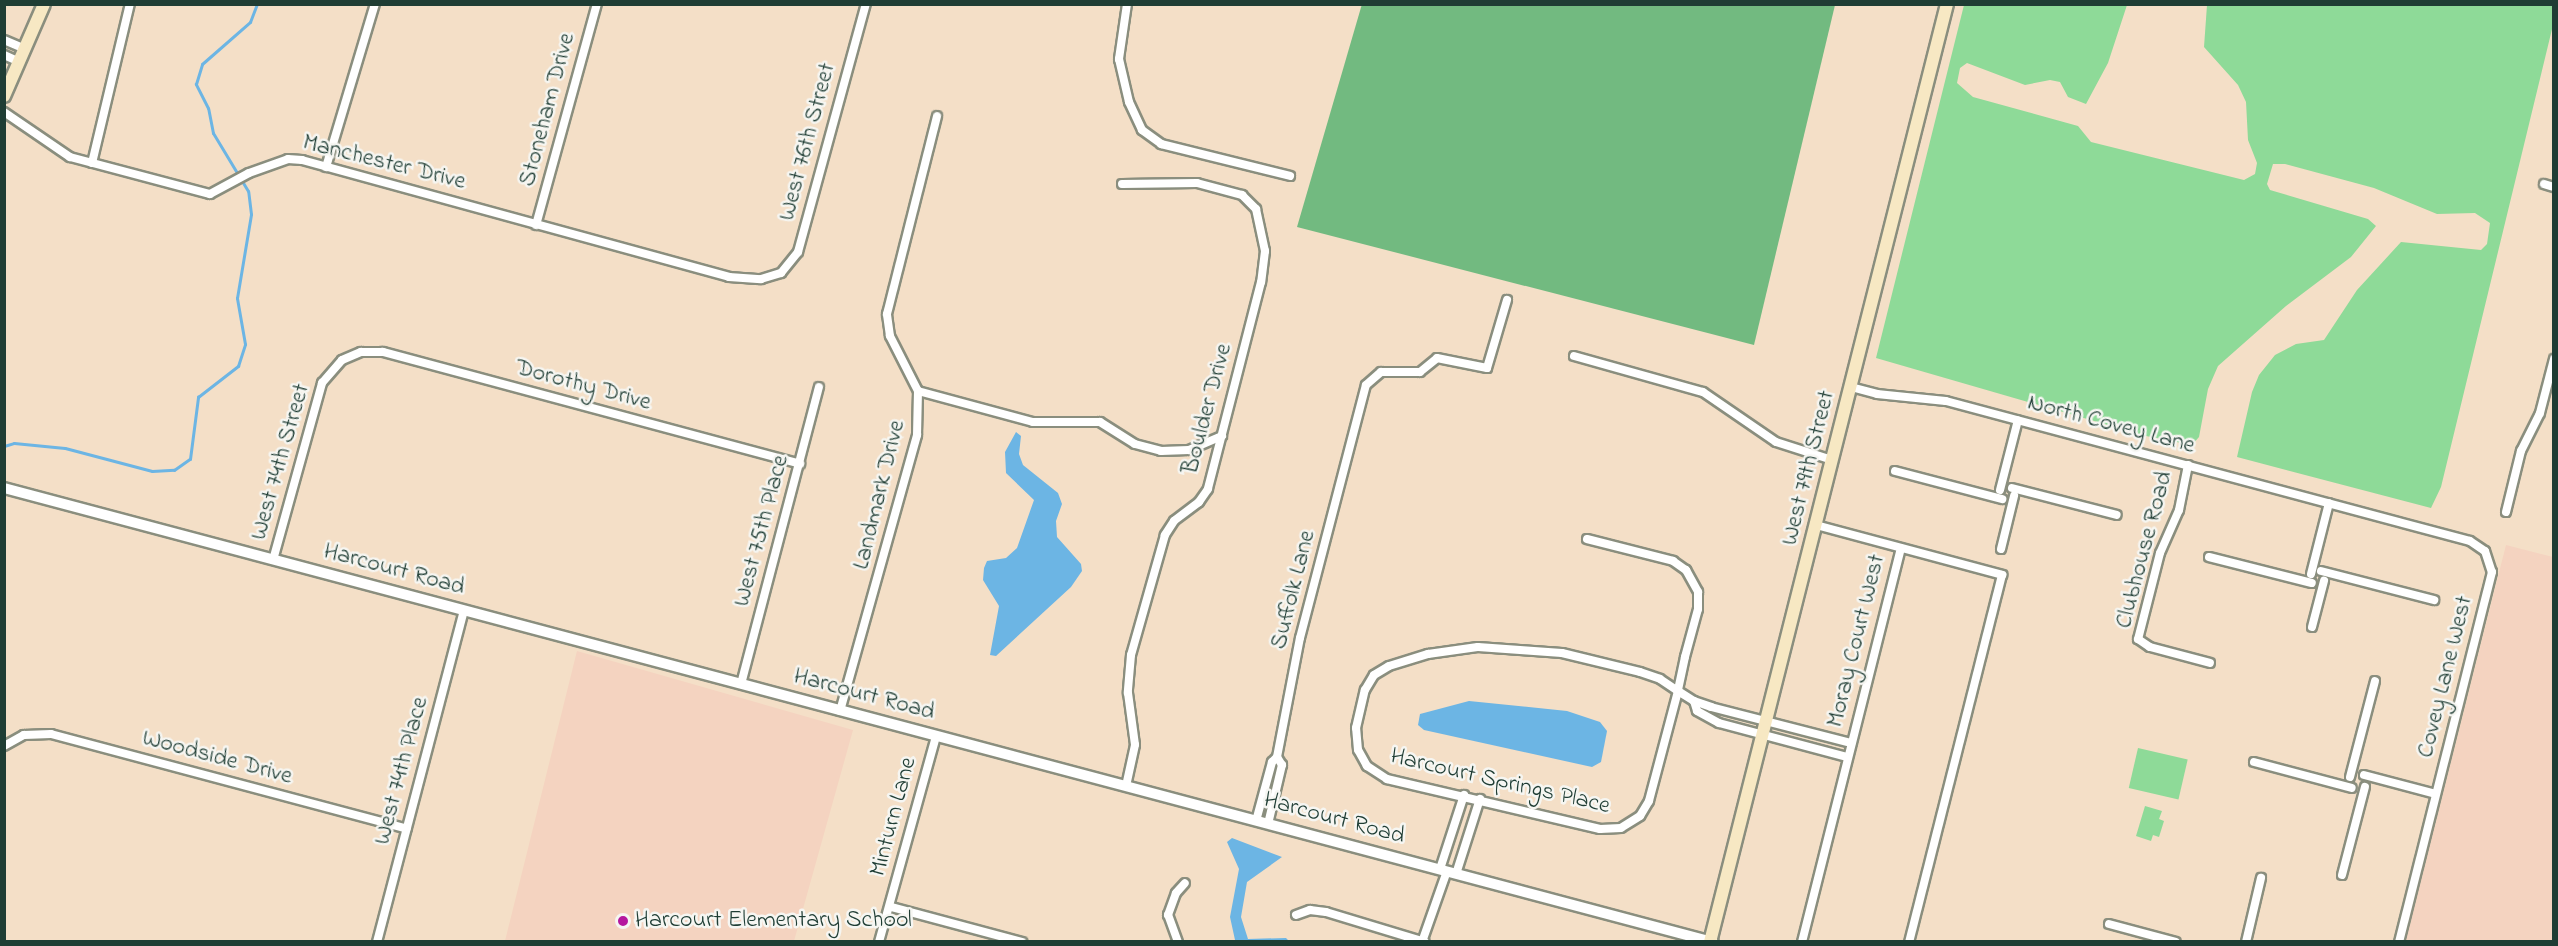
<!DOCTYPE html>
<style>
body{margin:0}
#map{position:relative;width:2558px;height:946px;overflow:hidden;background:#f4dfc7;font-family:"Indie Flower",sans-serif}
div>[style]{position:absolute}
.built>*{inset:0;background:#f4d3c0}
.green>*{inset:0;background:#8eda98;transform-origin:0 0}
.forest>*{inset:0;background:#72ba80}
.water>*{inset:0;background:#6cb5e4}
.stream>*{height:3px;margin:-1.5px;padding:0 1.5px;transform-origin:1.5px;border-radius:1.5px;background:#6cb5e4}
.roads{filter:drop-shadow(2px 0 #8a8e7e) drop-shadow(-2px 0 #8a8e7e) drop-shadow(0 2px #8a8e7e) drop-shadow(0 -2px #8a8e7e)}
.minor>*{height:8px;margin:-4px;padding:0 4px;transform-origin:4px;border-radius:4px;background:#fff}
.tertiary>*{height:10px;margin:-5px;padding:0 5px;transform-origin:5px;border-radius:5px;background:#fff}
.secondary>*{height:12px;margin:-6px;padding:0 6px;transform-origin:6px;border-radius:6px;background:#f7e8c3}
.dots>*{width:16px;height:16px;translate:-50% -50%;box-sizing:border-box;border:3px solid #f6f6f2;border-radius:50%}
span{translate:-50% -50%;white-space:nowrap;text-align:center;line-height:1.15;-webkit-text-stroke:5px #f6f6f2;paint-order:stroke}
.street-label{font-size:24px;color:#1f3d34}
.poi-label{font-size:24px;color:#1f3d34}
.left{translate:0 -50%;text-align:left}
.frame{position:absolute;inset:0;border:6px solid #1f3d34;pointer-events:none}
</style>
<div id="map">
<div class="built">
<div style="clip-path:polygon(2506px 545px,2553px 557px,2553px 941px,2406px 941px)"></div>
<div style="clip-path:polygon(577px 651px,853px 730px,794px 941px,505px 941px)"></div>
</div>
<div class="green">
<div style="clip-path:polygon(1964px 5px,2127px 5px,2108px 63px,2086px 104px,2068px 97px,2060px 82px,2050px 80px,2025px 85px,1967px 63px,1960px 68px,1957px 83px,1973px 97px,2078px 126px,2091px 142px,2244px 180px,2255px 174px,2257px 163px,2248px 140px,2246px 102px,2238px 85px,2204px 47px,2207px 5px,2553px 5px,2553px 25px,2441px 487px,2431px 508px,2237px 457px,2252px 392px,2259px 375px,2275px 355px,2296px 344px,2324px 340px,2357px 290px,2401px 242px,2481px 250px,2487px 244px,2490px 223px,2475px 213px,2437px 214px,2374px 188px,2285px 164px,2273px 164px,2267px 184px,2270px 190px,2368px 219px,2376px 226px,2351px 257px,2286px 306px,2218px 366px,2208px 389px,2199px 437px,2192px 445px,2146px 436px,1876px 358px)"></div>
<div style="left:2138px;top:748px;width:51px;height:41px;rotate:13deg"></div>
<div style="clip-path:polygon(2145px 806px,2162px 811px,2159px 819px,2164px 821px,2159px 837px,2153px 835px,2151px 841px,2136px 836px)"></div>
</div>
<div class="forest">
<div style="clip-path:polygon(1362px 4px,1835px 5px,1754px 345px,1297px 227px)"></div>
</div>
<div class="water">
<div style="clip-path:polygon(1016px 432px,1021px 436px,1019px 454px,1023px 465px,1058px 493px,1062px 504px,1056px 521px,1057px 537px,1081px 564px,1082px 571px,1071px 587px,996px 656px,990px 655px,999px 606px,983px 580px,984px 568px,987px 561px,1006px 558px,1017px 548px,1034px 500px,1006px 473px,1005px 452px)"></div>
<div style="clip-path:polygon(1469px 701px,1567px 711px,1600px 722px,1607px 731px,1601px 762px,1592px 767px,1424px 730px,1418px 725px,1420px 714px)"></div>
<div style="clip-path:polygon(1232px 838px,1282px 857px,1247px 882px,1241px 917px,1248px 939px,1286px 938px,1289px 941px,1235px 940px,1230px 917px,1239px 869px,1227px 842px)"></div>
</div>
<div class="stream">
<div style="left:4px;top:446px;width:10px;rotate:-17deg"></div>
<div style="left:14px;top:443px;width:51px;rotate:5.6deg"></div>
<div style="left:65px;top:448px;width:90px;rotate:14.8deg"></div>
<div style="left:152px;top:471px;width:22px;rotate:-3deg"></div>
<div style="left:174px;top:470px;width:19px;rotate:-35deg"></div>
<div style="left:190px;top:459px;width:63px;rotate:-82.6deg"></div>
<div style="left:198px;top:397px;width:51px;rotate:-37.8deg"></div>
<div style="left:238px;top:366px;width:23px;rotate:-72deg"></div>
<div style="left:245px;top:344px;width:47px;rotate:-99.9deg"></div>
<div style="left:237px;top:298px;width:85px;rotate:-80.5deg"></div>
<div style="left:251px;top:214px;width:23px;rotate:-97deg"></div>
<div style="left:248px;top:191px;width:68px;rotate:-121.1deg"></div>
<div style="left:213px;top:133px;width:25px;rotate:-101deg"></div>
<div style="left:208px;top:108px;width:27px;rotate:-117deg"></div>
<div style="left:196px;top:84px;width:21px;rotate:-73deg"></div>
<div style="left:202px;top:64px;width:64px;rotate:-41.2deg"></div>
<div style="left:250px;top:22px;width:19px;rotate:-69deg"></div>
</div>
<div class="roads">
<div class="minor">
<div style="left:1127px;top:4px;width:56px;rotate:98.3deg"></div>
<div style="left:1119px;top:59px;width:44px;rotate:76.9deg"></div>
<div style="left:1129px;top:102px;width:31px;rotate:65deg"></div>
<div style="left:1142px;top:130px;width:24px;rotate:36deg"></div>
<div style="left:1161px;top:144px;width:133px;rotate:13.9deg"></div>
<div style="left:4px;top:40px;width:23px;rotate:23deg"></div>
<div style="left:4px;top:55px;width:17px;rotate:24deg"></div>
<div style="left:4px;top:112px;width:80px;rotate:34.3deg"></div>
<div style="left:70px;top:157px;width:145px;rotate:14.8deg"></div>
<div style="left:210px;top:194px;width:44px;rotate:-28.3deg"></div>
<div style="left:249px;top:173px;width:41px;rotate:-19.7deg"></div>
<div style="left:288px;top:159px;width:14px;rotate:4deg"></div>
<div style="left:302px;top:160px;width:443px;rotate:15.3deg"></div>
<div style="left:729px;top:277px;width:32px;rotate:4deg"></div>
<div style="left:761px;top:279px;width:21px;rotate:-17deg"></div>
<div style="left:781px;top:273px;width:27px;rotate:-51deg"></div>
<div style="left:798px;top:252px;width:257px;rotate:-74.7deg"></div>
<div style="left:92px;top:163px;width:163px;rotate:-76.6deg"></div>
<div style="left:326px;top:167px;width:170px;rotate:-73.3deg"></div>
<div style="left:1122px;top:184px;width:75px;rotate:-0.8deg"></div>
<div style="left:1197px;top:183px;width:47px;rotate:14.9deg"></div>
<div style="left:1242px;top:195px;width:20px;rotate:45deg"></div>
<div style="left:1256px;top:209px;width:43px;rotate:77.9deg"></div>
<div style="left:1265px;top:251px;width:31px;rotate:97deg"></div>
<div style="left:1261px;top:282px;width:214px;rotate:104.4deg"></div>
<div style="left:1208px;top:489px;width:16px;rotate:125deg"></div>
<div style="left:1199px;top:502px;width:31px;rotate:143deg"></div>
<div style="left:1174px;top:521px;width:17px;rotate:123deg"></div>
<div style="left:1165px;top:535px;width:125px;rotate:105.8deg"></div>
<div style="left:1131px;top:655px;width:38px;rotate:95deg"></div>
<div style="left:1128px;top:693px;width:52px;rotate:82.3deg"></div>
<div style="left:1135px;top:745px;width:42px;rotate:102.4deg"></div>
<div style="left:2544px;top:184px;width:10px;rotate:17deg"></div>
<div style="left:536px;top:225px;width:229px;rotate:-74.6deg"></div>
<div style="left:1574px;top:356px;width:134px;rotate:15.6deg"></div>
<div style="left:1703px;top:392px;width:88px;rotate:34.4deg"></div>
<div style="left:1776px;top:442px;width:59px;rotate:17.8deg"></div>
<div style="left:1851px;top:387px;width:27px;rotate:15deg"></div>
<div style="left:1877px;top:394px;width:69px;rotate:5.8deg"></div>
<div style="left:1946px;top:401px;width:542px;rotate:14.96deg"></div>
<div style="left:2470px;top:541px;width:18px;rotate:34deg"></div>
<div style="left:2485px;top:551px;width:22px;rotate:72deg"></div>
<div style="left:2492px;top:572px;width:382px;rotate:104.1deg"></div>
<div style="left:918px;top:391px;width:119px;rotate:15.1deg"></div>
<div style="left:1033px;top:422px;width:67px"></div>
<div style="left:1100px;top:422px;width:41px;rotate:32.2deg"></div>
<div style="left:1135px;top:444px;width:27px;rotate:15deg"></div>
<div style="left:1161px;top:451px;width:28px;rotate:-2deg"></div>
<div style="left:1189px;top:450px;width:36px;rotate:-23deg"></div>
<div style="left:2188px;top:465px;width:46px;rotate:101.3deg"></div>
<div style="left:2179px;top:510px;width:47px;rotate:113.8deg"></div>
<div style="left:2160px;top:553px;width:89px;rotate:104.3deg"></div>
<div style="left:2138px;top:639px;width:14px;rotate:34deg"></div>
<div style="left:2150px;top:647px;width:62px;rotate:14.9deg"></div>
<div style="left:1895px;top:471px;width:111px;rotate:14.7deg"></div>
<div style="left:2012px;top:488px;width:108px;rotate:14.4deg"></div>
<div style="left:2000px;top:490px;width:72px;rotate:-75.6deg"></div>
<div style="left:2506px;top:512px;width:63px;rotate:-76.2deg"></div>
<div style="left:2521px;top:451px;width:42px;rotate:-63.4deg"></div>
<div style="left:2540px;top:413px;width:56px;rotate:-75.5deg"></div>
<div style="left:1816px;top:525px;width:193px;rotate:15deg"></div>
<div style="left:2002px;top:575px;width:379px;rotate:104.2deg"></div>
<div style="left:1587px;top:539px;width:89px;rotate:14.3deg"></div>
<div style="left:1673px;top:561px;width:16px;rotate:35deg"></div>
<div style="left:1686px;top:570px;width:25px;rotate:61deg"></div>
<div style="left:1698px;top:592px;width:17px;rotate:90deg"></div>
<div style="left:1698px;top:609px;width:50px;rotate:105.2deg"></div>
<div style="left:1685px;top:657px;width:35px;rotate:102deg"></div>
<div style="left:1678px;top:691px;width:114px;rotate:104.8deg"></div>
<div style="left:1649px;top:801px;width:17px;rotate:121deg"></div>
<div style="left:1640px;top:816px;width:22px;rotate:148deg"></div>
<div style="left:1621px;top:828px;width:21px;rotate:177deg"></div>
<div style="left:1600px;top:829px;width:219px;rotate:-166.8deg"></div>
<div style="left:1387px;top:779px;width:24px;rotate:-147deg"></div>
<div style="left:1367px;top:766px;width:18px;rotate:-119deg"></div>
<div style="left:1358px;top:750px;width:22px;rotate:-95deg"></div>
<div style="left:1356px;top:728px;width:39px;rotate:-77deg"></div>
<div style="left:1365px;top:690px;width:17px;rotate:-59deg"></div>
<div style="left:1374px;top:675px;width:17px;rotate:-31deg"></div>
<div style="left:1389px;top:666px;width:41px;rotate:-17.1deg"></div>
<div style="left:1428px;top:654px;width:50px;rotate:-8deg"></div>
<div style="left:1478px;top:647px;width:84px;rotate:4.1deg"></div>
<div style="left:1562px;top:653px;width:80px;rotate:13.7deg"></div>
<div style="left:1640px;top:672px;width:21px;rotate:19deg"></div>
<div style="left:1660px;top:679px;width:22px;rotate:34deg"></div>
<div style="left:1678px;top:691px;width:19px;rotate:32deg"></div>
<div style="left:1694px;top:701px;width:18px;rotate:19deg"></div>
<div style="left:1711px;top:707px;width:145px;rotate:14.4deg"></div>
<div style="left:2001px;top:549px;width:55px;rotate:-76.2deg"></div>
<div style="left:2209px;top:557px;width:106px;rotate:14.2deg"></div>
<div style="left:273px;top:560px;width:184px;rotate:-74.5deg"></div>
<div style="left:322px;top:383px;width:30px;rotate:-49deg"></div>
<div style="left:342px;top:360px;width:21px;rotate:-23deg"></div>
<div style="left:361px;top:352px;width:22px"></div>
<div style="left:383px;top:352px;width:432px;rotate:15deg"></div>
<div style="left:2321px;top:571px;width:117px;rotate:14.4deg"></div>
<div style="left:2311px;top:574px;width:73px;rotate:-75.8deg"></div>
<div style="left:2312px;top:627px;width:48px;rotate:-75.4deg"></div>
<div style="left:741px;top:684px;width:307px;rotate:-75.3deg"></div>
<div style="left:1694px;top:701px;width:10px;rotate:73deg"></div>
<div style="left:1697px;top:711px;width:25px;rotate:29deg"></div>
<div style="left:1719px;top:723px;width:132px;rotate:14.9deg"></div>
<div style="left:840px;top:711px;width:287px;rotate:-74.4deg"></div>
<div style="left:917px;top:435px;width:44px;rotate:-88.7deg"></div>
<div style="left:918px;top:391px;width:62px;rotate:-117deg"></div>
<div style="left:890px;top:336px;width:22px;rotate:-98deg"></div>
<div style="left:887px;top:314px;width:204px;rotate:-75.8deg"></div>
<div style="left:4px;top:746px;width:23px;rotate:-29deg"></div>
<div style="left:24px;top:735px;width:27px;rotate:-2deg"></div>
<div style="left:51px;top:734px;width:368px;rotate:14.9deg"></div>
<div style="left:2254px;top:762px;width:101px;rotate:14.9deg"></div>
<div style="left:2364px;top:775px;width:74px;rotate:14.8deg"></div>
<div style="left:2350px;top:777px;width:99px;rotate:-75.4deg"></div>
<div style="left:1256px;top:821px;width:61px;rotate:-74.8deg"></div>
<div style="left:1272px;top:762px;width:7px;rotate:-45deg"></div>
<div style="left:1268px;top:824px;width:61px;rotate:-76.7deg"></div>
<div style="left:1282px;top:765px;width:9px;rotate:-122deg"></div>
<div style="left:1277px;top:757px;width:121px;rotate:-79.1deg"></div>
<div style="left:1300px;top:638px;width:261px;rotate:-75.4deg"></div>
<div style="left:1366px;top:385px;width:20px;rotate:-41deg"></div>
<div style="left:1381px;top:372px;width:39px"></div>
<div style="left:1420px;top:372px;width:22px;rotate:-39deg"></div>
<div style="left:1437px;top:358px;width:51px;rotate:11.3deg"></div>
<div style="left:1487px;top:368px;width:71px;rotate:-73.6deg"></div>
<div style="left:1440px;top:869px;width:78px;rotate:-72deg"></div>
<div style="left:1456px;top:874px;width:79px;rotate:-72.3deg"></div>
<div style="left:2342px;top:875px;width:91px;rotate:-75.4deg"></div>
<div style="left:891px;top:907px;width:136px;rotate:15deg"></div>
<div style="left:1296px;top:915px;width:15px;rotate:-20deg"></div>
<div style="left:1310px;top:910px;width:16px;rotate:7deg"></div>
<div style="left:1326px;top:912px;width:103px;rotate:16.9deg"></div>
<div style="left:2109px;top:924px;width:69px;rotate:15deg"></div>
<div style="left:377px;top:942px;width:343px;rotate:-75.3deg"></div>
<div style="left:879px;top:942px;width:214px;rotate:-74.5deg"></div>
<div style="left:1178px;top:942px;width:29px;rotate:-110deg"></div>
<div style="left:1168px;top:915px;width:23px;rotate:-70deg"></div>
<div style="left:1176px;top:893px;width:13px;rotate:-48deg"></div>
<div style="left:1422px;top:942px;width:75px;rotate:-70.6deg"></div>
<div style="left:1802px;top:942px;width:406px;rotate:-75.9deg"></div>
<div style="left:2246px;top:942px;width:66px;rotate:-76.8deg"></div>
</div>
<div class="tertiary">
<div style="left:4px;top:488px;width:1768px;rotate:14.88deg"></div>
</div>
<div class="secondary">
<div style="left:4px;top:96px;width:100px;rotate:-66.5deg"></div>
<div style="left:1710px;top:942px;width:967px;rotate:-75.82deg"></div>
</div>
</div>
<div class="dots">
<div style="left:623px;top:921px;background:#b5179e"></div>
</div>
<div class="street-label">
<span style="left:548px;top:110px;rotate:-75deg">Stoneham Drive</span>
<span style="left:808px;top:142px;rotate:-75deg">West 76th Street</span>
<span style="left:384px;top:163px;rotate:14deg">Manchester Drive</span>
<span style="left:583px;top:386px;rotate:15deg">Dorothy Drive</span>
<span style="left:1208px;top:409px;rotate:-75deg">Boulder Drive</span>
<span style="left:2111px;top:425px;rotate:15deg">North Covey Lane</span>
<span style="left:281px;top:462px;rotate:-74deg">West 74th Street</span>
<span style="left:1809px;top:468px;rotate:-76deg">West 79th Street</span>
<span style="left:880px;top:495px;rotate:-76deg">Landmark Drive</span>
<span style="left:762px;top:531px;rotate:-75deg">West 75th Place</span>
<span style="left:2145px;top:550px;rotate:-75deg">Clubhouse Road</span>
<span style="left:394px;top:570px;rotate:15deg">Harcourt Road</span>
<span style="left:1294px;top:590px;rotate:-76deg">Suffolk Lane</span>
<span style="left:1857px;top:641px;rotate:-76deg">Moray Court West</span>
<span style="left:2446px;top:677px;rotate:-76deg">Covey Lane West</span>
<span style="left:864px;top:695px;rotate:15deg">Harcourt Road</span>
<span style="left:217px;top:758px;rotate:15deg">Woodside Drive</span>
<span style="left:402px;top:771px;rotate:-75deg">West 74th Place</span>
<span style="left:1500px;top:782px;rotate:13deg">Harcourt Springs Place</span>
<span style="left:894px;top:817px;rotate:-75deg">Minturn Lane</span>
<span style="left:1334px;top:819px;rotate:15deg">Harcourt Road</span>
</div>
<div class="poi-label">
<span class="left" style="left:635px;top:921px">Harcourt Elementary School</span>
</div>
<div class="frame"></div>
</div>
